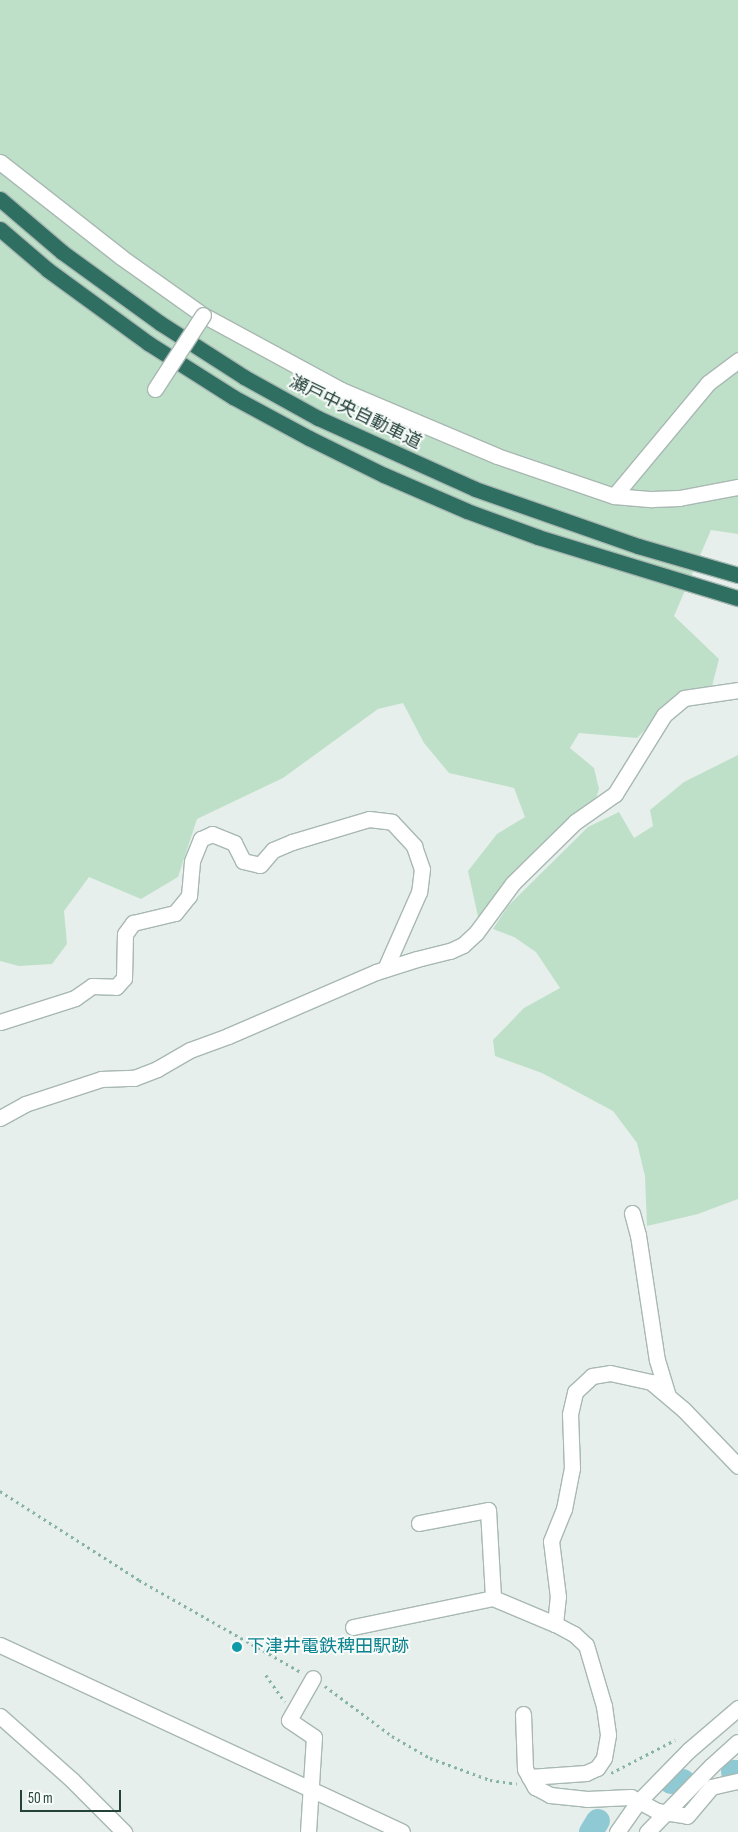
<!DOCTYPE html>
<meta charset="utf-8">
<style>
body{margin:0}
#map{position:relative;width:738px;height:1832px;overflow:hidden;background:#e6efeb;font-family:"Sofia Sans Condensed","Noto Sans JP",sans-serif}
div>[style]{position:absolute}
.green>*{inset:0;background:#bfe0c8}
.river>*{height:24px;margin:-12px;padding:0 12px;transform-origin:12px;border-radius:12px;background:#8ec9d4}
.path>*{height:2.5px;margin-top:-1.25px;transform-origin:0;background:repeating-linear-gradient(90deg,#86b3a5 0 2.5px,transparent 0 6.5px)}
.roads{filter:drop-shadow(1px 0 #a8b8b2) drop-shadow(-1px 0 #a8b8b2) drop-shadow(0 1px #a8b8b2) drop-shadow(0 -1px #a8b8b2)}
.minor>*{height:15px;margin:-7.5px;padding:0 7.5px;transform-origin:7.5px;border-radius:7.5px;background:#fff}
.tertiary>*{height:15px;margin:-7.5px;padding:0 7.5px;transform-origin:7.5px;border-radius:7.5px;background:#fff}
.secondary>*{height:15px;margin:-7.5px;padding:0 7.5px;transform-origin:7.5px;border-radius:7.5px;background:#fff}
.motorway>*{height:15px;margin:-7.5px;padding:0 7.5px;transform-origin:7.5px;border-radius:7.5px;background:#2f6f62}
.bridges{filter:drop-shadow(1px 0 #a8b8b2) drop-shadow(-1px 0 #a8b8b2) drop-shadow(0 1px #a8b8b2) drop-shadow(0 -1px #a8b8b2)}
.minor-bridge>*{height:15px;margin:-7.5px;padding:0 7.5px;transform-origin:7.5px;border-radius:7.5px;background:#fff}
.dots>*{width:14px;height:14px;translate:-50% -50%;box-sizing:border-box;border:2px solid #f7fbf9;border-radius:50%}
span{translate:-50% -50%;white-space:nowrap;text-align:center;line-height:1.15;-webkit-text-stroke:4px #f7fbf9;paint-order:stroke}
.street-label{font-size:18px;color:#24423a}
.culture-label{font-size:18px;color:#0d838f}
.left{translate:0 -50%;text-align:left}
.scale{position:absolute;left:20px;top:1790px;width:101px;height:22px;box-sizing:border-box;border:2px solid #24423a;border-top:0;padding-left:6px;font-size:15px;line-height:18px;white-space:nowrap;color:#24423a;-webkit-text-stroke:4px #f7fbf9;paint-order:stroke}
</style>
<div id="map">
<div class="green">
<div style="clip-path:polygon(0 0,738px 0,738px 534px,711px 530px,674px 616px,719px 659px,712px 686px,682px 693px,637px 738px,579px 733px,570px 748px,594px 768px,599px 789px,595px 801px,479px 921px,468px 871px,497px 834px,525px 817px,514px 788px,449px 773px,424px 743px,403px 703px,378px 709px,283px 778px,197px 819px,178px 877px,141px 899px,89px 877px,64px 911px,67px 944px,52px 964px,19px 966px,0 961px)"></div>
<div style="clip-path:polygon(738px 755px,738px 1199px,698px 1214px,647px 1226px,645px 1176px,637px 1143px,613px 1111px,542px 1073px,495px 1056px,493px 1040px,524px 1008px,560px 988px,536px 952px,514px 937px,493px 929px,508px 906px,588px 827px,619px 812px,634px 838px,653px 826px,650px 810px,684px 782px)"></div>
</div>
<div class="river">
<div style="left:733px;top:1772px;width:5px"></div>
<div style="left:671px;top:1782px;width:12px;rotate:-5deg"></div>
<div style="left:591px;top:1832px;width:13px;rotate:-58deg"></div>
</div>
<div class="path">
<div style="left:0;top:1491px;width:165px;rotate:32.6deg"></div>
<div style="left:139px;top:1580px;width:186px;rotate:29.6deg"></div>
<div style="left:266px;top:1675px;width:33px;rotate:55deg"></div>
<div style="left:325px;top:1686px;width:84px;rotate:36.7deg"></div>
<div style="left:392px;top:1736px;width:44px;rotate:30.1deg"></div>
<div style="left:430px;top:1758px;width:64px;rotate:20.1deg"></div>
<div style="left:490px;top:1780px;width:27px;rotate:8deg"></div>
<div style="left:611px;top:1773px;width:72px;rotate:-27.3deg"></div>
</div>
<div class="roads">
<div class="minor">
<div style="left:0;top:162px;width:154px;rotate:38.1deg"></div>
<div style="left:121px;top:257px;width:100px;rotate:35.3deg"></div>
<div style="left:203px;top:315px;width:157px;rotate:28.5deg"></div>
<div style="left:341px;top:390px;width:169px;rotate:22.9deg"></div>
<div style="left:497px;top:456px;width:124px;rotate:18.9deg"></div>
<div style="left:614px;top:496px;width:38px;rotate:5deg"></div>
<div style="left:652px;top:499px;width:27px;rotate:-2deg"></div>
<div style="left:679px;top:498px;width:60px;rotate:-10.6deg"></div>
<div style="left:614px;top:496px;width:147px;rotate:-50.2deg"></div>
<div style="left:708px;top:383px;width:38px;rotate:-37deg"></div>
<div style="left:0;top:1022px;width:79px;rotate:-17.7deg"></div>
<div style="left:75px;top:998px;width:21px;rotate:-35deg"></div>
<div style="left:92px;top:986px;width:24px;rotate:2deg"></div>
<div style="left:116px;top:987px;width:12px;rotate:-48deg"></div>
<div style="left:124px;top:978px;width:44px;rotate:-88.7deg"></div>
<div style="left:125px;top:934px;width:14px;rotate:-54deg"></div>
<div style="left:133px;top:923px;width:43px;rotate:-13.4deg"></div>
<div style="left:175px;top:913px;width:22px;rotate:-51deg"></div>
<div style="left:189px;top:896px;width:35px;rotate:-85deg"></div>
<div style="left:192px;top:861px;width:24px;rotate:-68deg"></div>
<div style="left:201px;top:839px;width:12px;rotate:-24deg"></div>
<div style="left:212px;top:834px;width:24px;rotate:22deg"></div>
<div style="left:234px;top:843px;width:20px;rotate:63deg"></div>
<div style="left:243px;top:861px;width:17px;rotate:13deg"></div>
<div style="left:260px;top:865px;width:20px;rotate:-49deg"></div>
<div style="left:273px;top:850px;width:21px;rotate:-23deg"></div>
<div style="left:292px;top:842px;width:80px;rotate:-16.6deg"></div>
<div style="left:369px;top:819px;width:23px;rotate:7deg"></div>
<div style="left:392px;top:822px;width:33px;rotate:47deg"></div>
<div style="left:414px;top:846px;width:24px;rotate:71deg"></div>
<div style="left:422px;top:869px;width:23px;rotate:97deg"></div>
<div style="left:419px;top:892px;width:84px;rotate:113.8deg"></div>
<div style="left:0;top:1118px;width:29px;rotate:-29deg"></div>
<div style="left:25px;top:1104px;width:80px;rotate:-18.2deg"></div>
<div style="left:101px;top:1079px;width:33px;rotate:-2deg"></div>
<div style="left:134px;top:1078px;width:25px;rotate:-21deg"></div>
<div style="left:157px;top:1069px;width:38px;rotate:-30deg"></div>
<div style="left:190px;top:1050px;width:40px;rotate:-20.2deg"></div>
<div style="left:228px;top:1036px;width:161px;rotate:-23.4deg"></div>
<div style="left:376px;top:972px;width:43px;rotate:-17.6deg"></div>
<div style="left:417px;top:959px;width:34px;rotate:-14deg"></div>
<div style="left:450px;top:951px;width:14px;rotate:-25deg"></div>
<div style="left:463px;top:945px;width:18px;rotate:-43deg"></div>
<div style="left:476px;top:933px;width:62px;rotate:-53.5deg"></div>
<div style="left:513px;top:883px;width:87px;rotate:-44.5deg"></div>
<div style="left:575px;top:822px;width:49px;rotate:-35deg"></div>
<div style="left:615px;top:794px;width:93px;rotate:-58.2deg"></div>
<div style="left:664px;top:715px;width:26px;rotate:-40deg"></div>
<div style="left:684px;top:698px;width:55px;rotate:-8.4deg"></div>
<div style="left:632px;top:1213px;width:23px;rotate:75deg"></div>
<div style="left:638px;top:1235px;width:126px;rotate:81.4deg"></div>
<div style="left:657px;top:1360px;width:37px;rotate:73deg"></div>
<div style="left:419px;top:1523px;width:70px;rotate:-10.7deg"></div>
<div style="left:488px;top:1510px;width:88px;rotate:86.7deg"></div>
<div style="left:493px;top:1598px;width:67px;rotate:22.8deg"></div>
<div style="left:555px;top:1624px;width:21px;rotate:28deg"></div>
<div style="left:574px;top:1634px;width:16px;rotate:43deg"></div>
<div style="left:586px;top:1645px;width:64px;rotate:73.6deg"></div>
<div style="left:604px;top:1706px;width:29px;rotate:82deg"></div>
<div style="left:608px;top:1735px;width:23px;rotate:100deg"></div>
<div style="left:604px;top:1758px;width:12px;rotate:125deg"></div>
<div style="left:597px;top:1768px;width:12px;rotate:156deg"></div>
<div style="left:586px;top:1773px;width:57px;rotate:176deg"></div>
<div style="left:555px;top:1624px;width:27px;rotate:-84deg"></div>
<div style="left:558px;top:1597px;width:56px;rotate:-97.1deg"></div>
<div style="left:551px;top:1541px;width:35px;rotate:-68deg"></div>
<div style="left:564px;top:1509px;width:42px;rotate:-79deg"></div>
<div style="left:572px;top:1468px;width:54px;rotate:-92.1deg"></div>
<div style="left:570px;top:1414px;width:23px;rotate:-77deg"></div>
<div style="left:575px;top:1392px;width:23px;rotate:-43deg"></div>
<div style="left:592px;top:1376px;width:18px;rotate:-9deg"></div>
<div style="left:610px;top:1373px;width:42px;rotate:12.4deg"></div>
<div style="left:651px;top:1382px;width:43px;rotate:40.3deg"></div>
<div style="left:684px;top:1410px;width:78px;rotate:46deg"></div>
<div style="left:353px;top:1627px;width:143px;rotate:-11.7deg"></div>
<div style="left:523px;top:1714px;width:55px;rotate:87.9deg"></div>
<div style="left:525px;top:1769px;width:21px;rotate:61deg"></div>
<div style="left:535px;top:1787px;width:17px;rotate:28deg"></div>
<div style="left:550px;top:1795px;width:37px;rotate:6deg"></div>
<div style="left:587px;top:1799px;width:44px;rotate:-2.6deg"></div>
<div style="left:631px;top:1797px;width:30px;rotate:28deg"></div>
<div style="left:657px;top:1811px;width:30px;rotate:9deg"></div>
<div style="left:687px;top:1816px;width:38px;rotate:-50deg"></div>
<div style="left:711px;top:1787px;width:28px;rotate:-13deg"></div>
<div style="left:0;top:1716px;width:96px;rotate:41.6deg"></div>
<div style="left:72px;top:1780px;width:74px;rotate:45deg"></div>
<div style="left:308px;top:1832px;width:95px;rotate:-86.4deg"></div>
<div style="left:314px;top:1737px;width:30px;rotate:-146deg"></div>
<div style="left:289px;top:1720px;width:48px;rotate:-60.3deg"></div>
</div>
<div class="tertiary">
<div style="left:0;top:1645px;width:443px;rotate:24.9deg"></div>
</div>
<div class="secondary">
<div style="left:617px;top:1832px;width:38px;rotate:-55deg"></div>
<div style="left:639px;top:1801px;width:71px;rotate:-45.6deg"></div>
<div style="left:689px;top:1750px;width:65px;rotate:-40.6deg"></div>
<div style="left:647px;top:1832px;width:92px;rotate:-45.9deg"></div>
<div style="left:711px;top:1766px;width:36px;rotate:-42deg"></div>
</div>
<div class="motorway">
<div style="left:0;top:199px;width:82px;rotate:40.5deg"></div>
<div style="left:62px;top:252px;width:121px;rotate:35.9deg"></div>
<div style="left:160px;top:323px;width:100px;rotate:32.7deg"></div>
<div style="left:244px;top:377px;width:85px;rotate:29deg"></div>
<div style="left:318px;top:418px;width:172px;rotate:24.3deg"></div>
<div style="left:475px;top:489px;width:173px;rotate:19.3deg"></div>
<div style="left:638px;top:546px;width:104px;rotate:16.2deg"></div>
<div style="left:0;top:229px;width:63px;rotate:40.5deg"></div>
<div style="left:48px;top:270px;width:124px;rotate:36.1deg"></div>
<div style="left:148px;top:343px;width:101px;rotate:32.4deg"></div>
<div style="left:233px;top:397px;width:86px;rotate:28.3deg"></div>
<div style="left:309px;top:438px;width:84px;rotate:26.3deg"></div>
<div style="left:384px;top:475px;width:90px;rotate:23.4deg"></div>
<div style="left:467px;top:511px;width:76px;rotate:20.1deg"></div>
<div style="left:538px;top:537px;width:209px;rotate:17deg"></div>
</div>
</div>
<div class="bridges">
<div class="minor-bridge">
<div style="left:155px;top:389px;width:88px;rotate:-57deg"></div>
</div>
</div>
<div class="dots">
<div style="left:237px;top:1647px;background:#0f9aa8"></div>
</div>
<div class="street-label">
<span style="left:355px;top:413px;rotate:26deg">瀬戸中央自動車道</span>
</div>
<div class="culture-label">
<span class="left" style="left:247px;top:1647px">下津井電鉄稗田駅跡</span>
</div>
<div class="scale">50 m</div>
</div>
